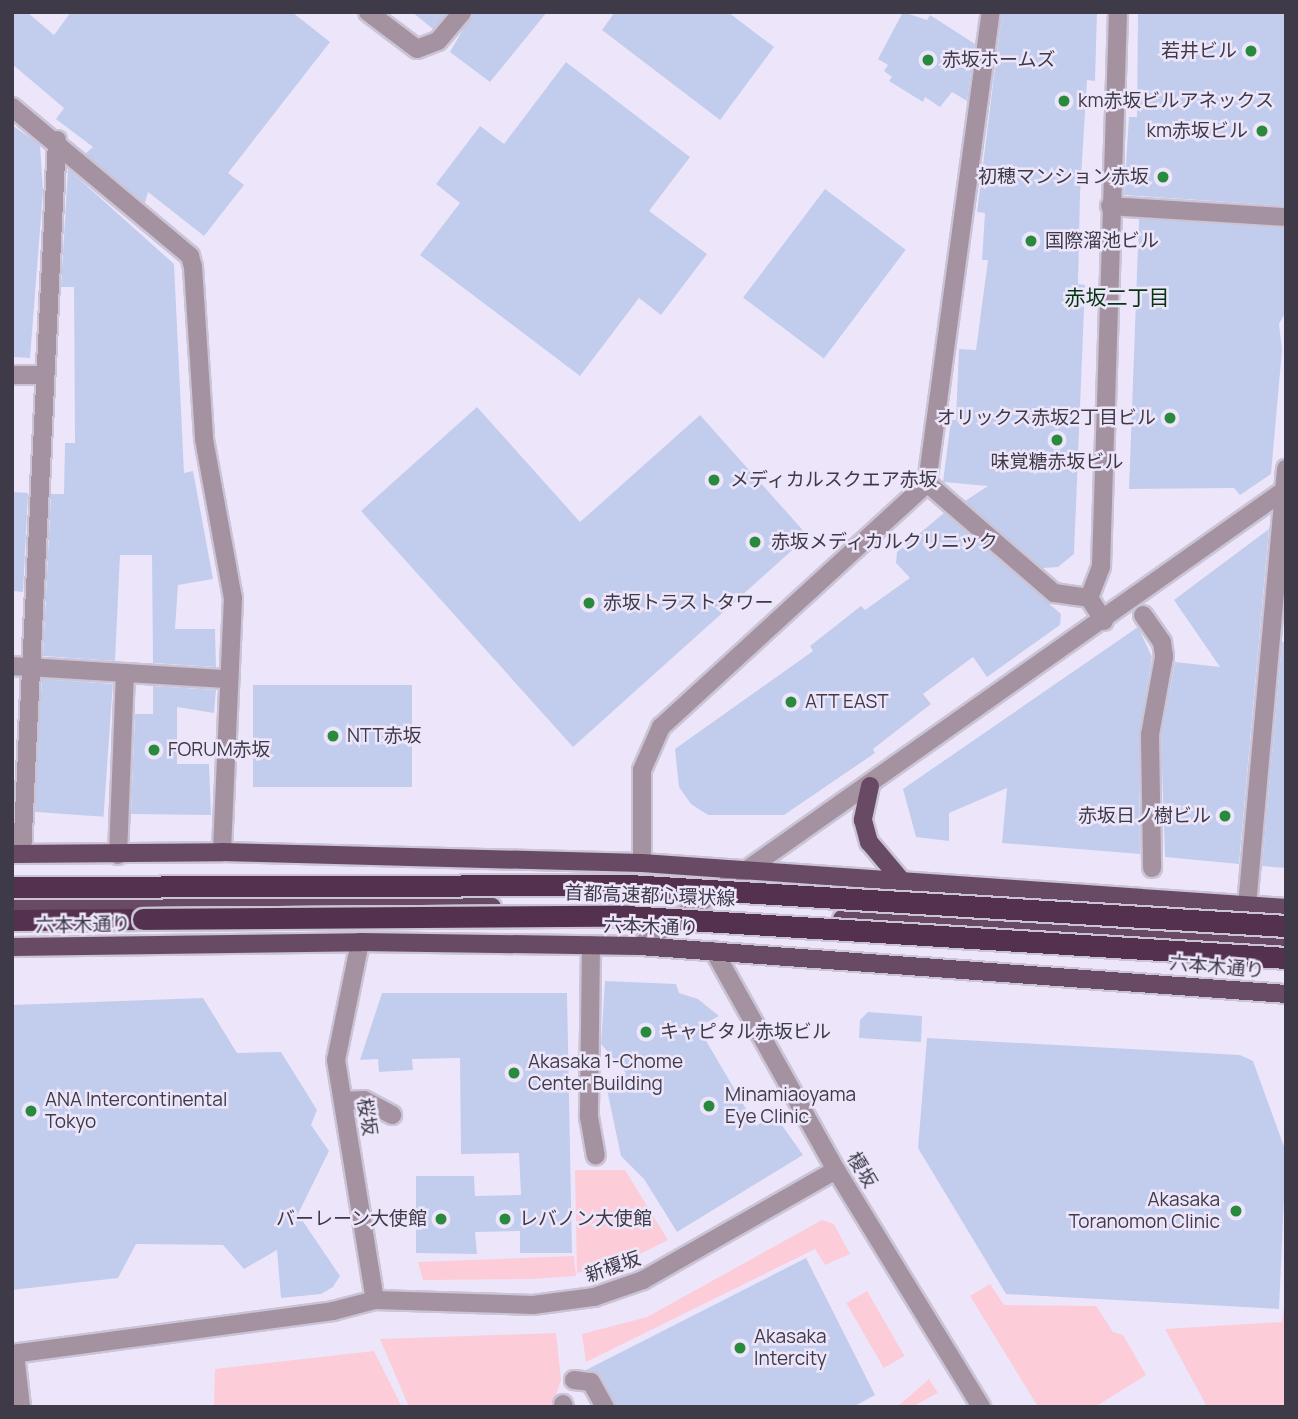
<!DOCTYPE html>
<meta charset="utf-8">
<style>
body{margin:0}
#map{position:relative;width:1298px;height:1419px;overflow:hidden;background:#ede6fa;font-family:Manrope,"Noto Sans JP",sans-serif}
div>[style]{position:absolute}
.green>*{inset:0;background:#fccdd8;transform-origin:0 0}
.building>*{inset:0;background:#c2cded;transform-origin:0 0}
.roads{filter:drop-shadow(2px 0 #cac4d6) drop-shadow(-2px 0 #cac4d6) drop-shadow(0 2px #cac4d6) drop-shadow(0 -2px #cac4d6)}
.minor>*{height:18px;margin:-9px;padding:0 9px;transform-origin:9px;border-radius:9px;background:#a492a1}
.major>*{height:18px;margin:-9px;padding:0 9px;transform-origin:9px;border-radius:9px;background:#694a65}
.highway>*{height:21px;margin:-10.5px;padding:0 10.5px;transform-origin:10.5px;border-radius:10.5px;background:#54314f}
.bridges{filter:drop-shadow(2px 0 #cac4d6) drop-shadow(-2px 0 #cac4d6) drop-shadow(0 2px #cac4d6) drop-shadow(0 -2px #cac4d6)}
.highway-bridge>*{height:21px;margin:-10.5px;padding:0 10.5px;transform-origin:10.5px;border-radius:10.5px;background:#54314f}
.dots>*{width:19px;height:19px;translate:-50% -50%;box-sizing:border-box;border:4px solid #ede6fa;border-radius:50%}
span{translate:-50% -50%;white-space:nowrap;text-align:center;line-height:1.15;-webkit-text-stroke:5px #ede6fa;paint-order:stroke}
.poi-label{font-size:19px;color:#3e3a47}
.right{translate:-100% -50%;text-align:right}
.left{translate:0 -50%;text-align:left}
.street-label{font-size:19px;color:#3e3a47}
.neighbourhood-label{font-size:21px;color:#053511}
.frame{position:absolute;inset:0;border:14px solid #3e3a47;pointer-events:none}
</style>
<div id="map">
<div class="green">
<div style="clip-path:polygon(575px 1170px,625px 1170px,668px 1240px,624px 1262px,577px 1273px)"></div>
<div style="clip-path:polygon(822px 1220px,834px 1224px,850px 1254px,825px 1265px,815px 1249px,586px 1362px,582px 1334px,647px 1317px)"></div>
<div style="clip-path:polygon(574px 1256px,576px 1276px,532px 1279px,423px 1280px,418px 1262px)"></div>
<div style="clip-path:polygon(990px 1284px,1004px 1305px,1096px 1306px,1113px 1332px,1123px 1335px,1146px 1375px,1095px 1407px,1038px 1407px,970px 1296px)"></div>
<div style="clip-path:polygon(1286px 1290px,1286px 1407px,1207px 1407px,1165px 1329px,1282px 1322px)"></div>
<div style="left:867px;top:1291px;width:75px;height:24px;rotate:60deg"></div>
<div style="clip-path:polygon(556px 1333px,561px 1380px,552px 1407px,409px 1407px,380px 1339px)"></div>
<div style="clip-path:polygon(374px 1351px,402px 1407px,214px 1407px,215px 1369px)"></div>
<div style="clip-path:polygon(929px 1379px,938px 1393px,912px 1407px,897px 1407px)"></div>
</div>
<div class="building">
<div style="clip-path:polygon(12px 12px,27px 12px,54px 35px,71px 12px,292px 12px,330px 42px,228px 173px,244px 185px,204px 236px,148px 192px,145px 203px,85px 154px,93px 147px,56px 119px,64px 108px,12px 64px)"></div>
<div style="clip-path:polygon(412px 12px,447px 12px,433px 29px)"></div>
<div style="clip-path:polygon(473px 12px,547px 12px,490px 82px,450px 52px)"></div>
<div style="clip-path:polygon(615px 12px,728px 12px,774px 47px,720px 120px,602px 30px)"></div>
<div style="clip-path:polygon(903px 12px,927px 20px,930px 15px,975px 44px,967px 101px,952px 92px,940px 107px,925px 97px,923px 102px,889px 81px,892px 77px,884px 71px,888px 65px,878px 59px)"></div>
<div style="clip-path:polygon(1002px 12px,1097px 12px,1095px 81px,1087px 80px,1080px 194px,1078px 284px,1085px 285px,1074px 554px,1058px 567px,1042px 568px,965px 501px,988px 486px,943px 482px,951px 420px,956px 420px,959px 349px,976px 350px,988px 260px,982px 260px,985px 213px,977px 212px)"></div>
<div style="clip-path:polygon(1138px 12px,1286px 12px,1286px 206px,1124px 195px,1129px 117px,1137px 117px)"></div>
<div style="clip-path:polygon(566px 62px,690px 157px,649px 211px,707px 254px,661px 315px,639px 298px,580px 376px,420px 255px,460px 203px,436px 184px,480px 126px,504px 144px)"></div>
<div style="clip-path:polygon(12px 125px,40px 145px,43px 191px,30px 358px,12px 357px)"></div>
<div style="clip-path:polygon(68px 169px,174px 264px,184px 473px,193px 471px,213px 579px,178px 585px,175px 629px,215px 629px,216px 667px,153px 663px,152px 555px,120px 555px,115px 661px,43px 656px,51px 494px,64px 494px,65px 443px,75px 443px,74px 287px,61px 287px)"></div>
<div style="left:825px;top:189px;width:101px;height:136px;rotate:37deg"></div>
<div style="clip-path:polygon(1139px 219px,1286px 228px,1286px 311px,1279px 324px,1282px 350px,1271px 474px,1240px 495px,1234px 488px,1129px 489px)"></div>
<div style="clip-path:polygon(477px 407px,580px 522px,700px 415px,808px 536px,573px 747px,361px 511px)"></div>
<div style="clip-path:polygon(12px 492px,28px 493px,23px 592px,12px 591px)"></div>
<div style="clip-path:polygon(944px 513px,1061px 614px,1060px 625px,987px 677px,973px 657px,923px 694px,931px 704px,873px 749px,875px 753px,784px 815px,708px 815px,691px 804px,679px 787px,675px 749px,813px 651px,810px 646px,861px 606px,865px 610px,910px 578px,896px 563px,897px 552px)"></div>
<div style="clip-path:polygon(1269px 529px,1239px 864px,1165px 857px,1161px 736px,1175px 662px,1220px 667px,1174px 600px)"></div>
<div style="clip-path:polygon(1138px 627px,1152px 657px,1139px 735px,1140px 854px,1002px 843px,1007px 788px,949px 813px,949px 841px,916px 837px,903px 789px)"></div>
<div style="clip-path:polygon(1282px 642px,1286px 642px,1286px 868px,1262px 866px)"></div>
<div style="left:42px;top:679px;width:71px;height:133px;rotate:4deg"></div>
<div style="left:253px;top:685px;width:159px;height:102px"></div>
<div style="clip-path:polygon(153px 686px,216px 690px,214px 713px,177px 707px,177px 764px,209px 764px,211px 815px,131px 814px,135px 714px,153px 714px)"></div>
<div style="clip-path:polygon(605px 981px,676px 984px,679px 993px,698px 999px,719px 1016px,698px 1027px,756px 1126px,774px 1114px,803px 1155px,677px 1232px,644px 1179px,621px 1156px,606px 1085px,626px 1073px,601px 1044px)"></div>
<div style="clip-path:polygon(382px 993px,567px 993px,572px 1253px,520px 1253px,520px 1231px,475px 1232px,477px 1254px,416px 1253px,416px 1176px,474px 1176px,475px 1196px,521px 1195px,519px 1153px,461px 1154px,460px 1058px,412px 1059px,413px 1070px,379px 1072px,378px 1059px,360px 1060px)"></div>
<div style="clip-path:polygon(203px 998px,237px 1053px,281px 1052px,317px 1110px,311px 1125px,329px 1151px,298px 1214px,340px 1276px,333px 1287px,321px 1294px,281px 1298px,277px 1250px,244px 1269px,223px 1245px,136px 1244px,118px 1278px,12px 1290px,12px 1005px)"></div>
<div style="clip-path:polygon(868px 1012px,922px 1016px,921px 1042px,859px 1038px,860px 1020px)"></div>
<div style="clip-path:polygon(927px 1038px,1240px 1055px,1253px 1061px,1286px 1152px,1279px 1309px,1006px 1294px,918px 1148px)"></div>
<div style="clip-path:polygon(806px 1258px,875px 1395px,853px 1407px,616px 1407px,601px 1376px,586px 1370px)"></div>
</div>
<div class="roads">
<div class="minor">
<div style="left:368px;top:12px;width:61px;rotate:37.1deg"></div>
<div style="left:417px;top:49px;width:22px;rotate:-21deg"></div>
<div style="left:438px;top:41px;width:38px;rotate:-50deg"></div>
<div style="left:12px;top:107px;width:232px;rotate:39.9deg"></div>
<div style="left:190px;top:256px;width:11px;rotate:75deg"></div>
<div style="left:193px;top:267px;width:172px;rotate:86.3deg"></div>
<div style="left:204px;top:439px;width:162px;rotate:79.7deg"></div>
<div style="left:233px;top:598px;width:254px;rotate:92.5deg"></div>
<div style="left:1110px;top:206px;width:176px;rotate:3.6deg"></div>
<div style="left:12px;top:375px;width:31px"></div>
<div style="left:927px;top:483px;width:475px;rotate:-82.3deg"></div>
<div style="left:1143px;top:615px;width:33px;rotate:55deg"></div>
<div style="left:1162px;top:642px;width:15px;rotate:82deg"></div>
<div style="left:1164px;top:657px;width:79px;rotate:100.2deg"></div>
<div style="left:1150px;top:735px;width:133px;rotate:89.1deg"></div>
<div style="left:1104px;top:621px;width:27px;rotate:-123deg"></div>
<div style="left:1089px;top:598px;width:34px;rotate:-69deg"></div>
<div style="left:1101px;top:566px;width:554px;rotate:-88.24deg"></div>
<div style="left:12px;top:666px;width:214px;rotate:3.5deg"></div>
<div style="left:22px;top:854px;width:715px;rotate:-87.19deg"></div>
<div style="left:118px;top:855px;width:179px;rotate:-87.8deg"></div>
<div style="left:642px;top:863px;width:93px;rotate:-90deg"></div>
<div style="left:642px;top:770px;width:47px;rotate:-66.2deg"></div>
<div style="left:661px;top:727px;width:361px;rotate:-42.5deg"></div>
<div style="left:927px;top:483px;width:168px;rotate:40.9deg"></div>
<div style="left:1054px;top:593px;width:35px;rotate:8deg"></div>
<div style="left:1247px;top:906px;width:439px;rotate:-84.9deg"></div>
<div style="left:360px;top:942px;width:120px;rotate:101.5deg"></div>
<div style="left:336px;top:1060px;width:243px;rotate:80.8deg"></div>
<div style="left:591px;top:945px;width:172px;rotate:90.7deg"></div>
<div style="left:589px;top:1117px;width:39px;rotate:80deg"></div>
<div style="left:639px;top:946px;width:792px;rotate:-35.23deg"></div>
<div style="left:714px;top:951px;width:251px;rotate:60.9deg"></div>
<div style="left:836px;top:1170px;width:278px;rotate:58.5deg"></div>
<div style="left:343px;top:1101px;width:21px;rotate:-3deg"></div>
<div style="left:364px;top:1100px;width:32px;rotate:28deg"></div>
<div style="left:12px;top:1354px;width:324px;rotate:-7.6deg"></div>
<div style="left:333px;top:1311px;width:43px;rotate:-14.7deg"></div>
<div style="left:375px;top:1300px;width:158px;rotate:1.8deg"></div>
<div style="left:533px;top:1305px;width:62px;rotate:-7.5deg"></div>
<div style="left:594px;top:1297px;width:52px;rotate:-19.1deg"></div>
<div style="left:643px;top:1280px;width:222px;rotate:-29.7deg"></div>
<div style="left:15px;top:1354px;width:53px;rotate:83.5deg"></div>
<div style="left:574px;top:1380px;width:17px;rotate:7deg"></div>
<div style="left:591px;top:1382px;width:29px;rotate:61deg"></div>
<div style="left:563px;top:1404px;width:3px;rotate:72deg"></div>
</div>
<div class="major">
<div style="left:870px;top:786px;width:35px;rotate:102deg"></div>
<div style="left:863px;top:820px;width:23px;rotate:75deg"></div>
<div style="left:869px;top:842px;width:51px;rotate:49.8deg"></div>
<div style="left:12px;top:854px;width:210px;rotate:-0.5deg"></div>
<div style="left:222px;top:852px;width:420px;rotate:1.5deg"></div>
<div style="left:642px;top:863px;width:646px;rotate:4deg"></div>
<div style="left:12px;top:901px;width:480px;rotate:0.7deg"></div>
<div style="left:842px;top:919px;width:445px;rotate:3.5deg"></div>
<div style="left:12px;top:947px;width:348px;rotate:-0.8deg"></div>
<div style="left:360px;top:942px;width:279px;rotate:0.8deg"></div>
<div style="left:639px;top:946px;width:649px;rotate:4.24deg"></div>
</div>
<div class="highway">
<div style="left:12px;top:920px;width:131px;rotate:-0.4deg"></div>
</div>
</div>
<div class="bridges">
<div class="highway-bridge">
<div style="left:12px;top:887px;width:617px;rotate:-0.19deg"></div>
<div style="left:629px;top:885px;width:658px;rotate:3.57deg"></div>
<div style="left:143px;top:919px;width:483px;rotate:-0.4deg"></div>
<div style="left:626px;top:916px;width:661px;rotate:3.64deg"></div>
</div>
</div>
<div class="dots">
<div style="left:1251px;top:51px;background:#298a3d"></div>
<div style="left:928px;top:60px;background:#298a3d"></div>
<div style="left:1064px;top:101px;background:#298a3d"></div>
<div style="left:1262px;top:131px;background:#298a3d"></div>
<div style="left:1163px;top:177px;background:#298a3d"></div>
<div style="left:1031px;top:241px;background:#298a3d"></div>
<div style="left:1170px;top:418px;background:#298a3d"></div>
<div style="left:1057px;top:440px;background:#298a3d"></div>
<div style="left:714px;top:480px;background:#298a3d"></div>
<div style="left:755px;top:542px;background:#298a3d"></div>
<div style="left:589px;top:603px;background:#298a3d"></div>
<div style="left:791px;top:702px;background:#298a3d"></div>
<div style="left:333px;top:736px;background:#298a3d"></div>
<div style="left:154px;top:750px;background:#298a3d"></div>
<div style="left:1225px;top:816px;background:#298a3d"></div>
<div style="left:646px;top:1032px;background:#298a3d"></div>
<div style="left:514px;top:1073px;background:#298a3d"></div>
<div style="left:709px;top:1106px;background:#298a3d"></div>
<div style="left:31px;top:1111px;background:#298a3d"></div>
<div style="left:1236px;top:1211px;background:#298a3d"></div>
<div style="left:441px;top:1219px;background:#298a3d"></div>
<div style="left:505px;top:1219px;background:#298a3d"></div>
<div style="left:740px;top:1348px;background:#298a3d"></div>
</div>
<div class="poi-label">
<span class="right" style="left:1237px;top:51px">若井ビル</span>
<span class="left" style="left:942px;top:60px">赤坂ホームズ</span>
<span class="left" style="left:1078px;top:101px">km赤坂ビルアネックス</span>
<span class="right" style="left:1248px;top:131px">km赤坂ビル</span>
<span class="right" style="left:1149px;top:177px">初穂マンション赤坂</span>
<span class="left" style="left:1045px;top:241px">国際溜池ビル</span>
<span class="right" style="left:1156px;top:418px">オリックス赤坂2丁目ビル</span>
<span style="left:1057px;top:462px">味覚糖赤坂ビル</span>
<span class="left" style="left:730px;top:480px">メディカルスクエア赤坂</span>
<span class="left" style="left:771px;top:542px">赤坂メディカルクリニック</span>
<span class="left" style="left:603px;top:603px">赤坂トラストタワー</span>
<span class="left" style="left:805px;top:702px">ATT EAST</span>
<span class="left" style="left:347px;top:736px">NTT赤坂</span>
<span class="left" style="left:168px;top:750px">FORUM赤坂</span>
<span class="right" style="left:1211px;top:816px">赤坂日ノ樹ビル</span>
<span class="left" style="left:660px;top:1032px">キャピタル赤坂ビル</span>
<span class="left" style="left:528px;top:1073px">Akasaka 1-Chome<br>Center Building</span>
<span class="left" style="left:725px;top:1106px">Minamiaoyama<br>Eye Clinic</span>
<span class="left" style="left:45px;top:1111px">ANA Intercontinental<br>Tokyo</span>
<span class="right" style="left:1220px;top:1211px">Akasaka<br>Toranomon Clinic</span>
<span class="right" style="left:427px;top:1219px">バーレーン大使館</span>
<span class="left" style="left:519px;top:1219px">レバノン大使館</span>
<span class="left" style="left:754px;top:1348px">Akasaka<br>Intercity</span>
</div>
<div class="street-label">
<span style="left:650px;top:896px;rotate:2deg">首都高速都心環状線</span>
<span style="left:83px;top:925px;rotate:-1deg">六本木通り</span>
<span style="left:651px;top:927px;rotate:2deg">六本木通り</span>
<span style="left:1217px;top:967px;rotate:5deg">六本木通り</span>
<span style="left:367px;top:1117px;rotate:81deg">桜坂</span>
<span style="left:862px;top:1170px;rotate:59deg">榎坂</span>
<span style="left:613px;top:1267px;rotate:-19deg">新榎坂</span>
</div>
<div class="neighbourhood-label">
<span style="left:1117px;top:297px">赤坂二丁目</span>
</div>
<div class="frame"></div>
</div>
